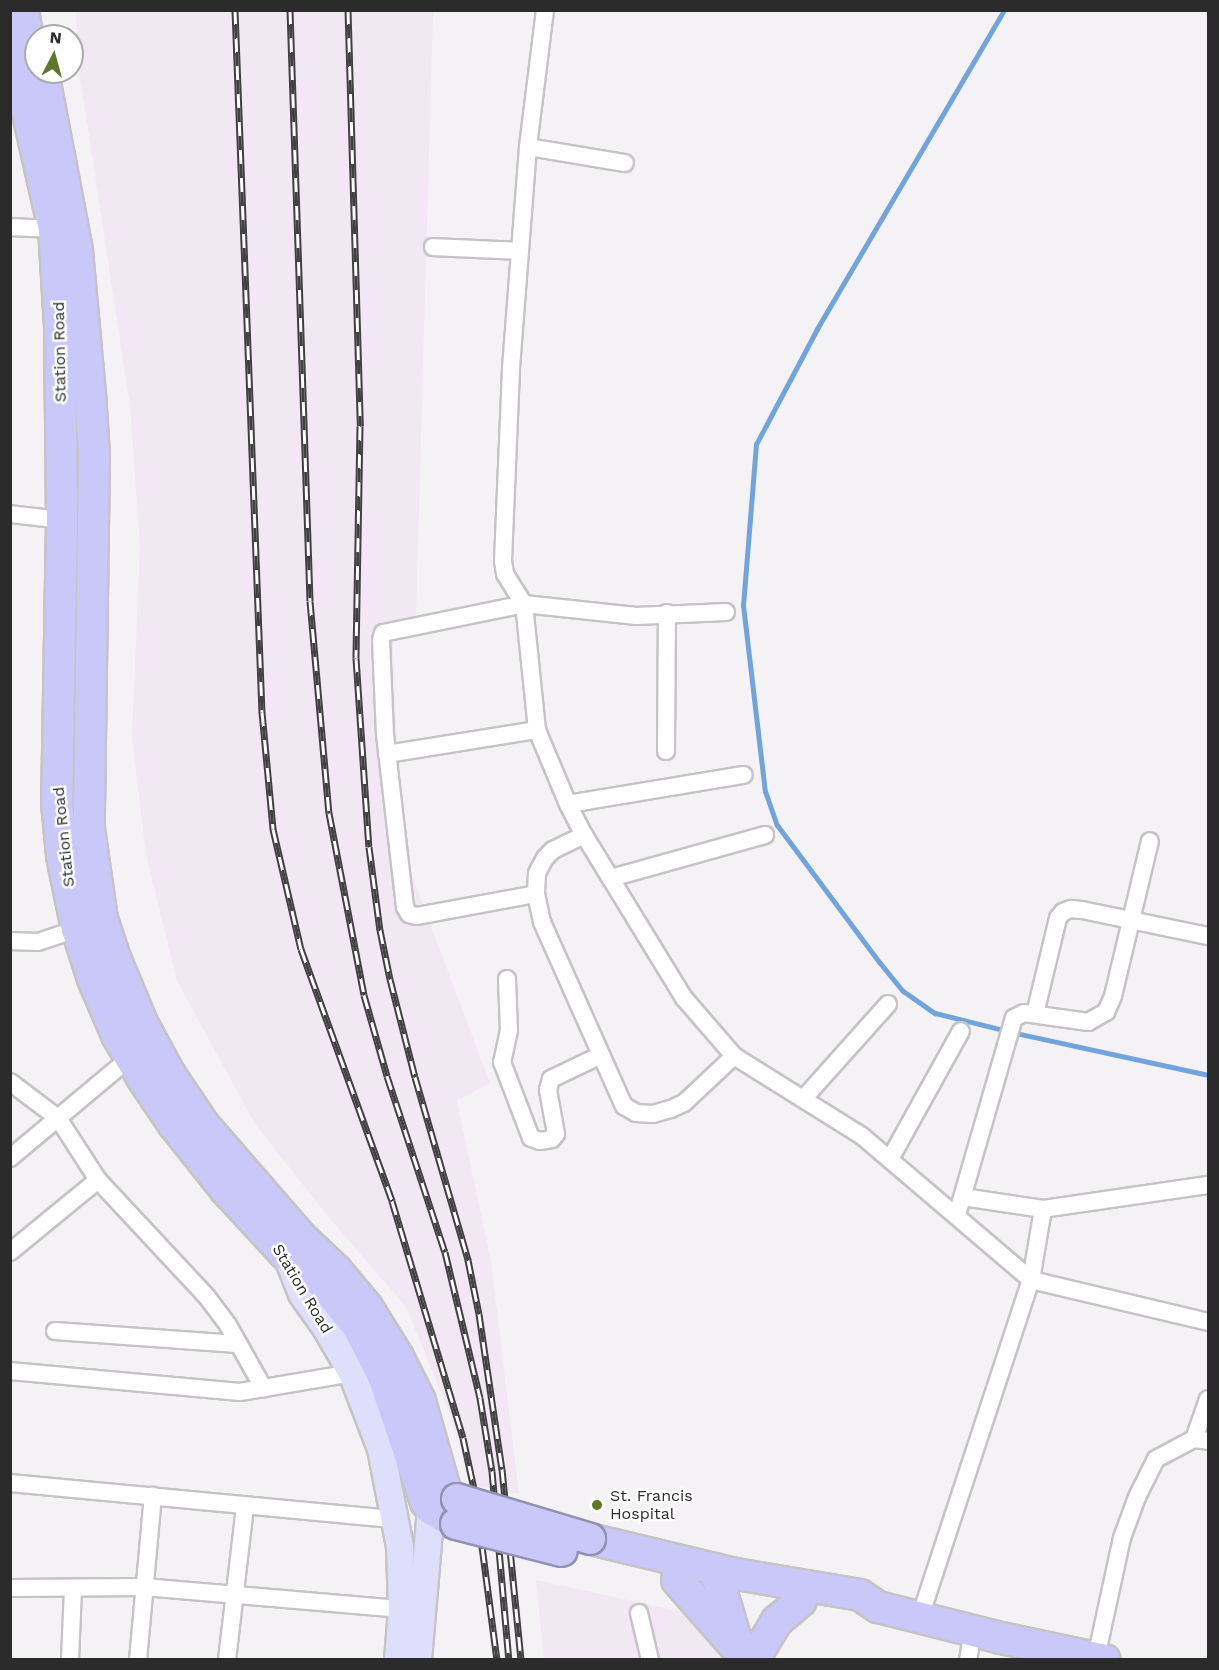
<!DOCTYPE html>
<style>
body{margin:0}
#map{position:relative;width:1219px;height:1670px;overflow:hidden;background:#f5f2f6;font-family:"Work Sans",sans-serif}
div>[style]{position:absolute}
.built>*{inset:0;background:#f1e8f3}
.stream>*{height:5px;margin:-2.5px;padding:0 2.5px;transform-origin:2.5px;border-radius:2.5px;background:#71a4dd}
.roads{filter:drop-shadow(2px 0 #c6c3c7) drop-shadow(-2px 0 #c6c3c7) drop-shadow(0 2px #c6c3c7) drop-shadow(0 -2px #c6c3c7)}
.street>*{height:16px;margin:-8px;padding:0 8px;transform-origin:8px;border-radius:8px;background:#fff}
.primary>*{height:26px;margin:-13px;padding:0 13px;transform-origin:13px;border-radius:13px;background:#dfdefb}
.highway>*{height:30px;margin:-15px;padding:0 15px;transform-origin:15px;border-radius:15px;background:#c9c8f9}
.rail>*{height:7px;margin-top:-3.5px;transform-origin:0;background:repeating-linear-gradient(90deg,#fff 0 14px,#424142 0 28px);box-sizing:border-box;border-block:2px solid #424142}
.bridges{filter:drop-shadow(2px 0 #9291b1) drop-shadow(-2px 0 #9291b1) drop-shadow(0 2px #9291b1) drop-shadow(0 -2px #9291b1)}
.highway-bridge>*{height:30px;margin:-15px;padding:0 15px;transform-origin:15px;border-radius:15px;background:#c9c8f9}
.dots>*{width:16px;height:16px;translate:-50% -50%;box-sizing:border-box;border:3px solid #fff;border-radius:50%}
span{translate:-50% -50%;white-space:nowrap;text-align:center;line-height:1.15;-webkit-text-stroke:5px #fff;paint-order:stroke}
.street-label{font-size:16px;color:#2c2b2c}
.poi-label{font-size:16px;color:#2c2b2c}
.left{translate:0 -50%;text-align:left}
.frame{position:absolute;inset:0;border:12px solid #2c2b2c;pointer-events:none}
.north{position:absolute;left:24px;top:24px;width:60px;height:60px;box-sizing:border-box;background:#fff;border:2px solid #abaaab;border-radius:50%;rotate:6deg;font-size:16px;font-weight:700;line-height:24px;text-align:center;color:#2c2b2c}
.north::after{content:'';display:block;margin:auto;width:21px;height:27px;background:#5f7729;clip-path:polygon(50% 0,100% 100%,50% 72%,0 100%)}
</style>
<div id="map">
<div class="built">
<div style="clip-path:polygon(76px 11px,433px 11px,416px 616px,392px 623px,401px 846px,490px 1083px,457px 1101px,491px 1262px,519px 1494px,471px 1484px,450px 1415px,406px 1307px,326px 1214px,255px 1124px,177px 981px,146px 855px,132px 737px,140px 546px,130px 406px,78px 63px)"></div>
<div style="clip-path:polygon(536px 1580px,689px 1613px,737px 1659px,544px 1659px)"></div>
</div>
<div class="stream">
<div style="left:1004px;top:10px;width:370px;rotate:120.4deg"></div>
<div style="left:817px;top:329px;width:130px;rotate:117.9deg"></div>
<div style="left:756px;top:444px;width:162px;rotate:94.6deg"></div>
<div style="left:743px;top:605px;width:187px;rotate:83.3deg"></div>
<div style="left:765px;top:791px;width:36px;rotate:71deg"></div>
<div style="left:777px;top:825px;width:172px;rotate:53.3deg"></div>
<div style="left:880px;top:963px;width:36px;rotate:51deg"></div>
<div style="left:903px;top:991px;width:39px;rotate:35deg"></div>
<div style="left:935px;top:1013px;width:78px;rotate:14deg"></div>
<div style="left:1011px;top:1032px;width:202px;rotate:12.3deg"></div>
</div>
<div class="roads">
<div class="street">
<div style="left:545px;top:10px;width:138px;rotate:97.1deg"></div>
<div style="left:528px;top:147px;width:224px;rotate:94.4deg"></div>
<div style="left:511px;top:370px;width:191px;rotate:92.4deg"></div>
<div style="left:503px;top:561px;width:13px;rotate:81deg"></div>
<div style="left:505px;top:574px;width:36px;rotate:58deg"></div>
<div style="left:524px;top:604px;width:127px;rotate:84.1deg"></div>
<div style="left:537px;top:730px;width:80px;rotate:67.3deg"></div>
<div style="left:568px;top:804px;width:35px;rotate:63deg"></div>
<div style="left:584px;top:835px;width:191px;rotate:58.5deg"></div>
<div style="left:684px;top:998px;width:77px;rotate:49.2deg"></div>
<div style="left:734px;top:1056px;width:151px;rotate:32deg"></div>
<div style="left:862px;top:1136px;width:222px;rotate:40.4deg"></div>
<div style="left:1031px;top:1280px;width:182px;rotate:13.3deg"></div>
<div style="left:528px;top:147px;width:98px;rotate:9.4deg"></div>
<div style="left:10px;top:227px;width:44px;rotate:2.6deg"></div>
<div style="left:433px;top:247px;width:87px;rotate:2.6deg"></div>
<div style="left:10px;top:514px;width:52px;rotate:6.6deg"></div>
<div style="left:666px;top:751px;width:138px;rotate:-89.6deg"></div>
<div style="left:387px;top:754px;width:152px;rotate:-9.1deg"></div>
<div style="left:568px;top:804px;width:178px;rotate:-9.4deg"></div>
<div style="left:584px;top:835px;width:34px;rotate:154deg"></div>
<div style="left:553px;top:850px;width:11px;rotate:135deg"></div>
<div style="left:545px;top:858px;width:17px;rotate:118deg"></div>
<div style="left:537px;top:873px;width:21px;rotate:93deg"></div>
<div style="left:536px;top:894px;width:29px;rotate:78deg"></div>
<div style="left:542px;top:922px;width:201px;rotate:66deg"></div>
<div style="left:624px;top:1106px;width:14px;rotate:30deg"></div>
<div style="left:636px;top:1113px;width:17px;rotate:3deg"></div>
<div style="left:653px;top:1114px;width:19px;rotate:-16deg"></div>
<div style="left:671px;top:1109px;width:14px;rotate:-25deg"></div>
<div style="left:684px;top:1103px;width:69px;rotate:-43.2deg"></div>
<div style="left:611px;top:878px;width:160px;rotate:-15.6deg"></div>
<div style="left:536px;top:894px;width:122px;rotate:169.6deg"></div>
<div style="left:416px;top:916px;width:7px;rotate:-164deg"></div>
<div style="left:409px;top:914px;width:8px;rotate:-120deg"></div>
<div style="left:405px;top:907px;width:173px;rotate:-96.6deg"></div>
<div style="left:385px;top:735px;width:95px;rotate:-92.4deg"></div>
<div style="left:381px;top:640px;width:7px;rotate:-74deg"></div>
<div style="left:383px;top:633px;width:144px;rotate:-11.6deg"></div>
<div style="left:524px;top:604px;width:113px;rotate:6.1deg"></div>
<div style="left:636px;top:616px;width:90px;rotate:-2.5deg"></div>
<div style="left:10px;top:941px;width:28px;rotate:2deg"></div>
<div style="left:38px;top:942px;width:41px;rotate:-18.4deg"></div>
<div style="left:507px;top:979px;width:51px;rotate:87.8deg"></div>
<div style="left:509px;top:1030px;width:33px;rotate:102deg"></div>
<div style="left:502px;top:1062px;width:81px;rotate:69.1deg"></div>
<div style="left:531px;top:1138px;width:9px;rotate:18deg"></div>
<div style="left:540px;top:1141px;width:12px;rotate:-9deg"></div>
<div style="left:552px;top:1139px;width:6px;rotate:-51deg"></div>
<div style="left:556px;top:1134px;width:45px;rotate:-100.3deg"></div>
<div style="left:548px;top:1090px;width:11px;rotate:-75deg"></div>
<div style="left:551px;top:1079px;width:55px;rotate:-25.6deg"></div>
<div style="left:1035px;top:1014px;width:99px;rotate:-76.5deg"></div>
<div style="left:1058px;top:918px;width:8px;rotate:-50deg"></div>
<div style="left:1063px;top:912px;width:9px;rotate:-21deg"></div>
<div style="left:1071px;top:909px;width:11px;rotate:5deg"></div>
<div style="left:1082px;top:910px;width:129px;rotate:11.7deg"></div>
<div style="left:10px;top:1082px;width:60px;rotate:36.9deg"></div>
<div style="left:58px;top:1118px;width:74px;rotate:57.2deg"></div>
<div style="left:98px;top:1180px;width:160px;rotate:47deg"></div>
<div style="left:207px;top:1297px;width:35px;rotate:53deg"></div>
<div style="left:228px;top:1325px;width:73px;rotate:60.6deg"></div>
<div style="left:804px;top:1098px;width:126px;rotate:-48.2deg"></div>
<div style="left:10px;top:1158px;width:143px;rotate:-39.9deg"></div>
<div style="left:890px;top:1159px;width:146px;rotate:-61deg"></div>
<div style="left:963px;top:1197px;width:81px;rotate:8.5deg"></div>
<div style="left:1043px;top:1209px;width:167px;rotate:-8.3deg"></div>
<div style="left:957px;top:1215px;width:205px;rotate:-73.9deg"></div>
<div style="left:1014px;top:1018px;width:11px;rotate:-27deg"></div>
<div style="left:1024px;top:1013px;width:65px;rotate:8deg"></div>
<div style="left:1088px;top:1022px;width:21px;rotate:-29deg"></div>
<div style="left:1106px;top:1012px;width:17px;rotate:-66deg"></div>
<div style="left:1113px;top:996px;width:159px;rotate:-76.6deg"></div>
<div style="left:10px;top:1252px;width:114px;rotate:-39.3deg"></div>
<div style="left:55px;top:1331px;width:183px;rotate:4.1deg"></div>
<div style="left:10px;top:1371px;width:231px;rotate:5.2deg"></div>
<div style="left:240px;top:1392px;width:114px;rotate:-9.6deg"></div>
<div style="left:1194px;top:1439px;width:42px;rotate:-70.7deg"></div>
<div style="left:10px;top:1483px;width:386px;rotate:5.4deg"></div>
<div style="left:10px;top:1588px;width:134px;rotate:-0.4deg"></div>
<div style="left:144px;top:1587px;width:259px;rotate:4.9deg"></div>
<div style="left:639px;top:1613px;width:48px;rotate:76.8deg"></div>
<div style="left:920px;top:1617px;width:355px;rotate:-71.8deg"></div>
<div style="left:1031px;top:1280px;width:72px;rotate:-80.4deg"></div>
<div style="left:1096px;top:1658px;width:123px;rotate:-77.8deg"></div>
<div style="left:1122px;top:1538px;width:44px;rotate:-69.9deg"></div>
<div style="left:1137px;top:1497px;width:42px;rotate:-63.4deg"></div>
<div style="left:1156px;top:1459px;width:43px;rotate:-27.8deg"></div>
<div style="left:1194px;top:1439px;width:14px;rotate:8deg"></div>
<div style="left:70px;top:1660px;width:71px;rotate:-87.6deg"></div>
<div style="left:138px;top:1660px;width:165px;rotate:-84.8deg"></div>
<div style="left:227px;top:1660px;width:155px;rotate:-83.3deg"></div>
<div style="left:968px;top:1660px;width:29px;rotate:-80deg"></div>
</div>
<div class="primary">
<div style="left:285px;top:1251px;width:46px;rotate:68.4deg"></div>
<div style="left:302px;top:1294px;width:42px;rotate:54.8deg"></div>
<div style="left:326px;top:1328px;width:52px;rotate:60deg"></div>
<div style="left:352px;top:1373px;width:81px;rotate:69.1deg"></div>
<div style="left:381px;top:1449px;width:100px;rotate:79deg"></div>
<div style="left:400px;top:1547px;width:62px;rotate:88.2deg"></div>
<div style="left:402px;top:1609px;width:51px;rotate:94.5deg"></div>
<div style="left:418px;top:1660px;width:152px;rotate:-85.1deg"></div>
<div style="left:431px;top:1509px;width:18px;rotate:-49deg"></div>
</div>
<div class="highway">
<div style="left:23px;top:10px;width:48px;rotate:80.3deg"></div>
<div style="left:10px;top:34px;width:200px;rotate:77.3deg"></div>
<div style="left:54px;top:229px;width:98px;rotate:86.5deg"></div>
<div style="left:60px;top:327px;width:193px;rotate:89.4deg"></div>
<div style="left:62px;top:520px;width:283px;rotate:91deg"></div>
<div style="left:57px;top:803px;width:53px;rotate:84.6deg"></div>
<div style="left:62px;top:856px;width:75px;rotate:78.4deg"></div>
<div style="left:77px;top:929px;width:52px;rotate:72.3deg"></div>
<div style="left:93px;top:979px;width:61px;rotate:66.8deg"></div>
<div style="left:117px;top:1035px;width:51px;rotate:59.4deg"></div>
<div style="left:143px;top:1079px;width:55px;rotate:56deg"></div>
<div style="left:174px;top:1125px;width:82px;rotate:51.4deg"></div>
<div style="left:225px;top:1189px;width:87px;rotate:47.3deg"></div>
<div style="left:284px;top:1253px;width:51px;rotate:38.7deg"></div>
<div style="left:324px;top:1285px;width:54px;rotate:51deg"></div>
<div style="left:358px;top:1327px;width:55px;rotate:63deg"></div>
<div style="left:383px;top:1376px;width:133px;rotate:71.2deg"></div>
<div style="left:426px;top:1502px;width:9px;rotate:54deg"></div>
<div style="left:431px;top:1509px;width:29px;rotate:31deg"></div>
<div style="left:43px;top:72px;width:182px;rotate:79.2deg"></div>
<div style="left:77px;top:251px;width:143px;rotate:84.8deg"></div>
<div style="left:90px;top:393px;width:62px;rotate:86.3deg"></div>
<div style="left:94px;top:455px;width:374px;rotate:90.8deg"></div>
<div style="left:89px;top:829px;width:91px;rotate:81.8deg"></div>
<div style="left:102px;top:919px;width:41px;rotate:71.6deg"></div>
<div style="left:115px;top:958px;width:70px;rotate:67.4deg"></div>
<div style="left:142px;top:1023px;width:57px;rotate:61.6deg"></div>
<div style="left:169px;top:1073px;width:63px;rotate:56.1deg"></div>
<div style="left:204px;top:1125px;width:148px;rotate:49.1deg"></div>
<div style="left:301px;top:1237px;width:48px;rotate:43.3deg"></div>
<div style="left:336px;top:1270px;width:48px;rotate:50deg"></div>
<div style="left:367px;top:1307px;width:59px;rotate:58.2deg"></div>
<div style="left:398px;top:1357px;width:49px;rotate:63.4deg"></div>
<div style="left:420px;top:1401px;width:96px;rotate:74.2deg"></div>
<div style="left:446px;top:1493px;width:13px;rotate:29deg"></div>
<div style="left:590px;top:1539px;width:150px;rotate:13.5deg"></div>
<div style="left:736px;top:1574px;width:126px;rotate:9.6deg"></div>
<div style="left:860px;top:1595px;width:22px;rotate:34deg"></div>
<div style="left:878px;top:1607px;width:127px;rotate:14.1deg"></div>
<div style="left:1001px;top:1638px;width:106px;rotate:11.9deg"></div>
<div style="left:715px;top:1569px;width:74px;rotate:73.5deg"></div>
<div style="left:677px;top:1580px;width:96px;rotate:48.8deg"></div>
<div style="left:757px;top:1654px;width:39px;rotate:-59deg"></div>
<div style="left:777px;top:1621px;width:31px;rotate:-40deg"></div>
</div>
</div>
<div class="rail">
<div style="left:235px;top:10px;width:703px;rotate:87.8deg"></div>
<div style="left:262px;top:712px;width:118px;rotate:84.6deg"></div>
<div style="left:273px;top:829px;width:123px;rotate:76.9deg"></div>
<div style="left:301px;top:949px;width:268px;rotate:70.1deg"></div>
<div style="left:392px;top:1201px;width:247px;rotate:73.3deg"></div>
<div style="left:463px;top:1438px;width:56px;rotate:77.7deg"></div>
<div style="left:475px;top:1493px;width:168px;rotate:82.5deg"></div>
<div style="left:290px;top:10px;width:591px;rotate:88.06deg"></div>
<div style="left:310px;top:601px;width:213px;rotate:84.9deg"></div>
<div style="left:329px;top:813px;width:185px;rotate:79.1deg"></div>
<div style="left:364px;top:995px;width:84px;rotate:74.1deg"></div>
<div style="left:387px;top:1076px;width:185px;rotate:71.8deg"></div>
<div style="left:445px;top:1252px;width:150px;rotate:76.5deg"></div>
<div style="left:480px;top:1398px;width:74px;rotate:80.7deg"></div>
<div style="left:492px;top:1471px;width:190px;rotate:84.9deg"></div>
<div style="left:348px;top:10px;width:416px;rotate:88.3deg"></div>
<div style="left:360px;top:426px;width:232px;rotate:91deg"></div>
<div style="left:356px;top:658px;width:189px;rotate:86.1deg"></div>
<div style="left:369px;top:847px;width:84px;rotate:82.5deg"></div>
<div style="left:380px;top:930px;width:50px;rotate:78.5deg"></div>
<div style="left:390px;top:979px;width:101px;rotate:75.7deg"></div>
<div style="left:415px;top:1077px;width:191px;rotate:73.8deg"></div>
<div style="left:468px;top:1260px;width:55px;rotate:78.5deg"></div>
<div style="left:479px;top:1314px;width:157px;rotate:81.6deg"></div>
<div style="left:502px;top:1469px;width:192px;rotate:84.3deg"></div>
</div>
<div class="bridges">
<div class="highway-bridge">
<div style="left:457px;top:1499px;width:139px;rotate:16.7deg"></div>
<div style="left:456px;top:1524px;width:109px;rotate:14.3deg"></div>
</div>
</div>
<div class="dots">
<div style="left:597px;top:1505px;background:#5f7729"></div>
</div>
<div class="street-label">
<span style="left:60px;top:352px;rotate:-91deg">Station Road</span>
<span style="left:64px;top:837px;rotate:-96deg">Station Road</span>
<span style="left:302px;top:1289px;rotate:59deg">Station Road</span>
</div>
<div class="poi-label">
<span class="left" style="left:610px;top:1505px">St. Francis<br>Hospital</span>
</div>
<div class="frame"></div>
<div class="north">N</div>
</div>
